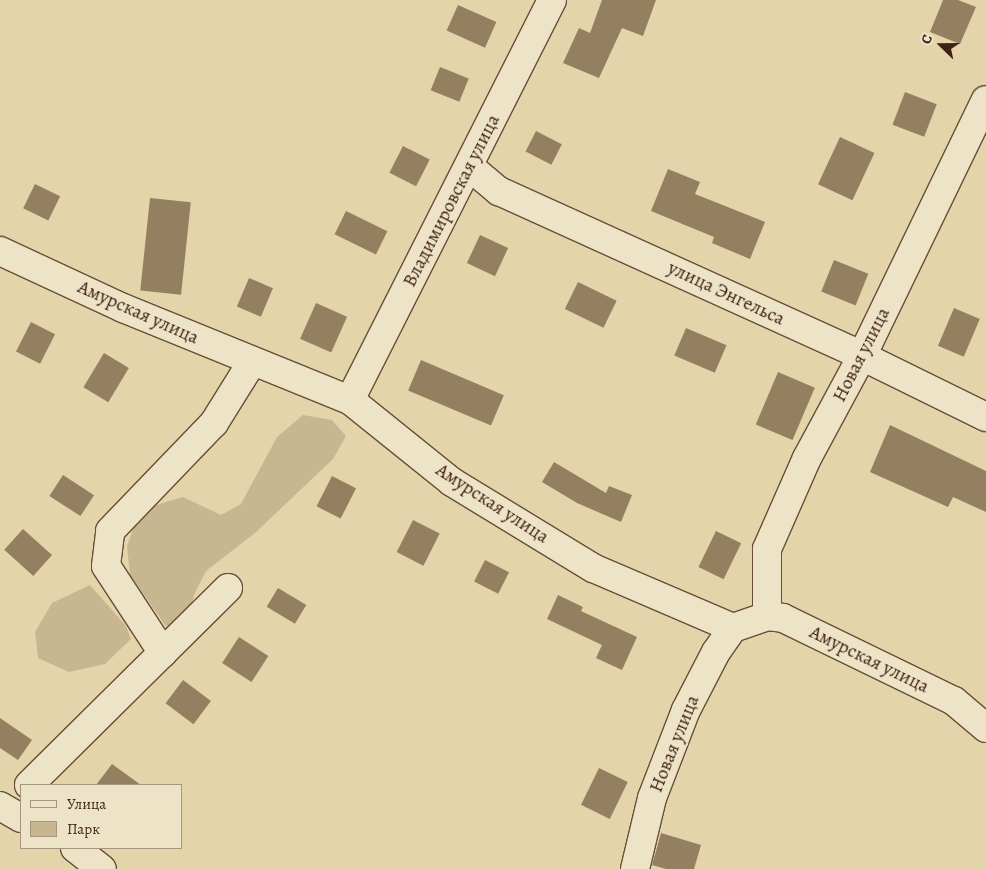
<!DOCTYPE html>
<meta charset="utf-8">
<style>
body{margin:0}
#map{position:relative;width:986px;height:869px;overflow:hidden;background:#e4d4a9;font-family:Alegreya,serif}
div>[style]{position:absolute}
.green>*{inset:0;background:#c8b690}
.building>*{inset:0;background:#957f61;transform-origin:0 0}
.roads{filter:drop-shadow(1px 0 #684e38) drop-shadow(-1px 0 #684e38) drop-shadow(0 1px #684e38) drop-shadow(0 -1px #684e38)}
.minor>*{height:28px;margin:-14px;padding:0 14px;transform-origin:14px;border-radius:14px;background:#ede3c7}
span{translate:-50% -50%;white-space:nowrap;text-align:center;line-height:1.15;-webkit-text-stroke:4px #ede3c7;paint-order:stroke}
.street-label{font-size:19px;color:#3f2213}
.legend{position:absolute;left:20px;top:784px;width:162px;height:65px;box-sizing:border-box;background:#ede3c7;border:1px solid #a7967f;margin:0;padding:6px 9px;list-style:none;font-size:15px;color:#3f2213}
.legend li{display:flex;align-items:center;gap:10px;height:25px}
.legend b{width:25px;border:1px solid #a7967f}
.north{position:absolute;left:916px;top:20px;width:50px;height:50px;-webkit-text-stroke:4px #ede3c7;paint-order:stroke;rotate:292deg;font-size:14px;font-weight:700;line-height:20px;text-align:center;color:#3f2213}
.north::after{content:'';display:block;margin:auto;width:18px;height:22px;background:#3f2213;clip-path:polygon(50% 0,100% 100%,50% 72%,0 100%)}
</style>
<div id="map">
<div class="green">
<div style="clip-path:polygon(303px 415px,332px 420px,346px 436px,333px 459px,255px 533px,206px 571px,194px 595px,191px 610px,171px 628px,165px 625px,130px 575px,127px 546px,135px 524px,153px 506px,183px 497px,221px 515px,241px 504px,277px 437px)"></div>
<div style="clip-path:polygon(90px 585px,126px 626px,131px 639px,105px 664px,69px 672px,38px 658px,35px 632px,52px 603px)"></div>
</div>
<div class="building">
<div style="clip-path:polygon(602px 0,656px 0,643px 36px,622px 28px,599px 78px,563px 63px,579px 28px,590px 33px)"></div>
<div style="clip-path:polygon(943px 0,958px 0,976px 7px,960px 44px,930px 32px)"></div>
<div style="left:458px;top:5px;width:42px;height:28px;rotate:24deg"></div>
<div style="left:440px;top:67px;width:31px;height:25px;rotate:22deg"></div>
<div style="left:905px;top:92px;width:34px;height:35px;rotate:21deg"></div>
<div style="left:536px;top:131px;width:29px;height:23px;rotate:27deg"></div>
<div style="left:840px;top:137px;width:38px;height:52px;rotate:25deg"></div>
<div style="left:403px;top:146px;width:30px;height:30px;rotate:27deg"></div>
<div style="clip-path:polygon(668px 169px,700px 182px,695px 194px,765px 222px,750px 259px,712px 243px,714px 237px,651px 211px)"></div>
<div style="left:35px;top:184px;width:28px;height:27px;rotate:26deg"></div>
<div style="left:150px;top:198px;width:41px;height:93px;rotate:6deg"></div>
<div style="left:346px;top:211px;width:46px;height:26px;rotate:26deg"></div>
<div style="left:480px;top:235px;width:31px;height:31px;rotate:25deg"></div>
<div style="left:834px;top:260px;width:37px;height:34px;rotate:22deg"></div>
<div style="left:249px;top:278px;width:26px;height:31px;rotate:23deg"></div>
<div style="left:578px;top:282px;width:43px;height:30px;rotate:26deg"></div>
<div style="left:316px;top:303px;width:34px;height:39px;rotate:24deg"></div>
<div style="left:954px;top:308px;width:28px;height:41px;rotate:23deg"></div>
<div style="left:31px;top:322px;width:27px;height:33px;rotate:27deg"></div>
<div style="left:686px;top:328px;width:44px;height:30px;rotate:23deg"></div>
<div style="left:104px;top:353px;width:29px;height:40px;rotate:31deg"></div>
<div style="left:421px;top:360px;width:90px;height:33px;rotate:23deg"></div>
<div style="left:778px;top:372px;width:40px;height:57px;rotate:23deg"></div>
<div style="clip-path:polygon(890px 425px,986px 471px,986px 512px,953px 497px,948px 507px,870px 472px)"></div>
<div style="clip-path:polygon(554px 462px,606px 493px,609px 486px,632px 495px,621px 522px,577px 503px,542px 482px)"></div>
<div style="left:63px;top:475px;width:37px;height:25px;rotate:33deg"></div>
<div style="left:332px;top:476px;width:27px;height:34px;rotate:27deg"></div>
<div style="left:413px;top:520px;width:30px;height:36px;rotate:27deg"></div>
<div style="left:23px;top:529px;width:39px;height:28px;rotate:42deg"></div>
<div style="left:716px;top:531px;width:28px;height:40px;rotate:26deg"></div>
<div style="left:485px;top:560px;width:27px;height:24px;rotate:27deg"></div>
<div style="left:278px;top:588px;width:33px;height:22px;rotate:31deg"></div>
<div style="clip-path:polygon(558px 595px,583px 607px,581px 611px,637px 637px,622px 670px,596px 658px,602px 645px,547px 619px)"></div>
<div style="left:239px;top:637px;width:35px;height:31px;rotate:33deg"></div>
<div style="left:183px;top:680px;width:35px;height:29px;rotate:37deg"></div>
<div style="clip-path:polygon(0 718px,32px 740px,18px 760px,0 748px)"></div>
<div style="clip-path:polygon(112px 764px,141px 785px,96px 785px)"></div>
<div style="left:599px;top:768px;width:32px;height:41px;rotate:26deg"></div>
<div style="clip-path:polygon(661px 833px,701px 845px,694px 869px,666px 869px,652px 865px)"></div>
</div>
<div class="roads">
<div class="minor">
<div style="left:470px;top:167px;width:38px;rotate:40deg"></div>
<div style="left:499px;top:191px;width:399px;rotate:24.4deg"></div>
<div style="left:862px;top:356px;width:138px;rotate:26.2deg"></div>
<div style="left:0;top:251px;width:136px;rotate:24.9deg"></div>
<div style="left:123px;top:308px;width:245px;rotate:22.1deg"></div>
<div style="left:350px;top:400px;width:131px;rotate:38.8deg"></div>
<div style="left:452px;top:482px;width:165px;rotate:31.4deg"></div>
<div style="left:593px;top:568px;width:152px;rotate:23.2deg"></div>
<div style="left:733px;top:628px;width:36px;rotate:-19deg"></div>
<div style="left:767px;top:616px;width:16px;rotate:7deg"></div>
<div style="left:783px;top:618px;width:190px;rotate:25.9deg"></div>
<div style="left:954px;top:701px;width:42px;rotate:40.2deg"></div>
<div style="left:350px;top:400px;width:448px;rotate:-63.2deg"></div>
<div style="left:767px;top:616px;width:67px;rotate:-90deg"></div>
<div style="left:767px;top:549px;width:99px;rotate:-66.3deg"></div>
<div style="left:807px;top:458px;width:116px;rotate:-61.7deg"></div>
<div style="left:862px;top:356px;width:284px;rotate:-64.2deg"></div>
<div style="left:163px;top:653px;width:104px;rotate:-123.2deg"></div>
<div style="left:106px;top:566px;width:35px;rotate:-83deg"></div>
<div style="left:110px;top:531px;width:150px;rotate:-46.1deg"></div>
<div style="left:214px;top:423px;width:72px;rotate:-58.1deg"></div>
<div style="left:29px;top:785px;width:280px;rotate:-44.7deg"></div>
<div style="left:0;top:806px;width:24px;rotate:30deg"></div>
<div style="left:75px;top:848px;width:34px;rotate:38deg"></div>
<div style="left:635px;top:869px;width:73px;rotate:-76.5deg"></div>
<div style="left:652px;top:798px;width:94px;rotate:-68.9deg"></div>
<div style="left:686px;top:710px;width:65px;rotate:-62.7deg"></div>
<div style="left:716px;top:652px;width:29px;rotate:-55deg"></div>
</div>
</div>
<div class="street-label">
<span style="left:452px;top:201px;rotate:-63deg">Владимировская улица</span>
<span style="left:726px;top:294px;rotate:25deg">улица Энгельса</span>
<span style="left:138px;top:313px;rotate:24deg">Амурская улица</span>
<span style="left:862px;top:355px;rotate:-63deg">Новая улица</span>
<span style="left:492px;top:504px;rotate:33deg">Амурская улица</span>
<span style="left:869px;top:660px;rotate:26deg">Амурская улица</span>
<span style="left:675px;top:744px;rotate:-68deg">Новая улица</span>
</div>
<ul class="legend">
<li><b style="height:6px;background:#ede3c7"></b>Улица</li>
<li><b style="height:14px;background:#c8b690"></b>Парк</li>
</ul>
<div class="north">С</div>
</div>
